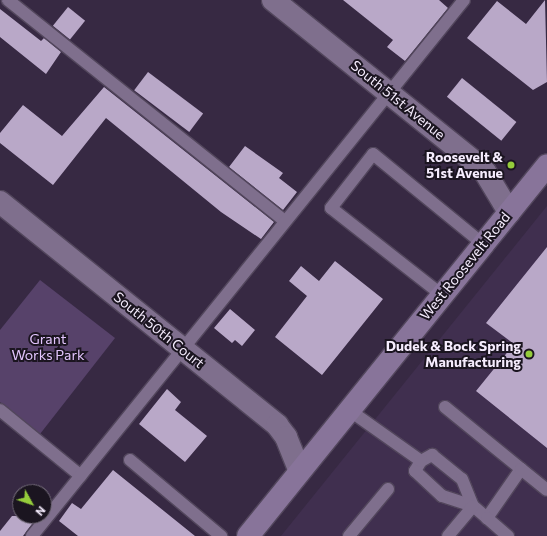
<!DOCTYPE html>
<style>
body{margin:0}
#map{position:relative;width:547px;height:536px;overflow:hidden;background:#372943;font-family:Commissioner,sans-serif}
div>[style]{position:absolute}
.built>*{inset:0;background:#402f4f}
.green>*{inset:0;background:#57426a}
.building>*{inset:0;background:#b9a8c8;transform-origin:0 0}
.roads{filter:drop-shadow(1px 0 #52465c) drop-shadow(-1px 0 #52465c) drop-shadow(0 1px #52465c) drop-shadow(0 -1px #52465c)}
.service>*{height:12px;margin:-6px;padding:0 6px;transform-origin:6px;border-radius:6px;background:#7f6f8d}
.minor>*{height:22px;margin:-11px;padding:0 11px;transform-origin:11px;border-radius:11px;background:#7f6f8d}
.secondary>*{height:22px;margin:-11px;padding:0 11px;transform-origin:11px;border-radius:11px;background:#88749a}
.dots>*{width:11px;height:11px;translate:-50% -50%;box-sizing:border-box;border:2px solid #1b1520;border-radius:50%}
span{translate:-50% -50%;white-space:nowrap;text-align:center;line-height:1.15;-webkit-text-stroke:4px #1b1520;paint-order:stroke}
.street-label{font-size:14px;color:#f6edfe}
.poi-label{font-size:14px;color:#f6edfe;font-weight:700}
.right{translate:-100% -50%;text-align:right}
.park-label{font-size:14px;color:#e3c5fe}
.north{position:absolute;left:12px;top:484px;width:40px;height:40px;box-sizing:border-box;background:#1b1520;border:1px solid #736b79;border-radius:50%;rotate:130deg;font-size:11px;font-weight:700;line-height:16px;text-align:center;color:#f6edfe}
.north::after{content:'';display:block;margin:auto;width:14px;height:18px;background:#95cc3b;clip-path:polygon(50% 0,100% 100%,50% 72%,0 100%)}
</style>
<div id="map">
<div class="built">
<div style="clip-path:polygon(547px 206px,547px 536px,281px 536px)"></div>
</div>
<div class="green">
<div style="clip-path:polygon(40px 280px,115px 338px,40px 434px,0 402px,0 330px)"></div>
</div>
<div class="building">
<div style="clip-path:polygon(343px 0,439px 0,448px 8px,405px 61px,387px 47px,393px 40px)"></div>
<div style="clip-path:polygon(545px 0,547px 82px,533px 90px,467px 38px,497px 1px,526px 24px)"></div>
<div style="left:68px;top:7px;width:22px;height:24px;rotate:39deg"></div>
<div style="clip-path:polygon(0 9px,41px 41px,44px 38px,61px 52px,46px 74px,0 37px)"></div>
<div style="left:148px;top:72px;width:69px;height:23px;rotate:37deg"></div>
<div style="left:462px;top:78px;width:70px;height:24px;rotate:39deg"></div>
<div style="clip-path:polygon(104px 87px,274px 222px,261px 239px,221px 212px,106px 118px,53px 185px,0 143px,0 133px,23px 105px,62px 136px)"></div>
<div style="clip-path:polygon(245px 146px,283px 173px,279px 178px,297px 192px,283px 210px,229px 167px)"></div>
<div style="clip-path:polygon(547px 247px,547px 448px,476px 391px,514px 344px,486px 323px)"></div>
<div style="clip-path:polygon(335px 261px,383px 299px,322px 375px,275px 337px,307px 296px,289px 281px,301px 266px,319px 281px)"></div>
<div style="clip-path:polygon(230px 309px,255px 330px,242px 346px,235px 340px,232px 343px,214px 328px)"></div>
<div style="clip-path:polygon(167px 389px,181px 402px,175px 410px,207px 436px,185px 462px,139px 424px)"></div>
<div style="clip-path:polygon(113px 470px,195px 536px,78px 536px,59px 521px,72px 503px,81px 509px)"></div>
<div style="clip-path:polygon(12px 516px,38px 516px,23px 536px,0 536px,0 531px)"></div>
</div>
<div class="roads">
<div class="service">
<div style="left:8px;top:0;width:354px;rotate:38.6deg"></div>
<div style="left:442px;top:295px;width:141px;rotate:-141.9deg"></div>
<div style="left:331px;top:208px;width:68px;rotate:-52.1deg"></div>
<div style="left:373px;top:154px;width:142px;rotate:39.3deg"></div>
<div style="left:445px;top:407px;width:98px;rotate:39.2deg"></div>
<div style="left:521px;top:469px;width:60px;rotate:124.8deg"></div>
<div style="left:487px;top:518px;width:18px;rotate:-139deg"></div>
<div style="left:473px;top:506px;width:33px;rotate:-162deg"></div>
<div style="left:442px;top:496px;width:37px;rotate:-137deg"></div>
<div style="left:415px;top:471px;width:12px;rotate:-59deg"></div>
<div style="left:421px;top:461px;width:13px;rotate:-29deg"></div>
<div style="left:432px;top:455px;width:38px;rotate:39deg"></div>
<div style="left:462px;top:479px;width:29px;rotate:68deg"></div>
<div style="left:0;top:410px;width:104px;rotate:39.2deg"></div>
<div style="left:349px;top:410px;width:88px;rotate:35.3deg"></div>
<div style="left:130px;top:460px;width:119px;rotate:39.9deg"></div>
<div style="left:521px;top:469px;width:33px;rotate:39deg"></div>
<div style="left:487px;top:518px;width:28px;rotate:41deg"></div>
<div style="left:32px;top:536px;width:688px;rotate:-51.13deg"></div>
<div style="left:349px;top:536px;width:61px;rotate:-50.3deg"></div>
<div style="left:448px;top:536px;width:39px;rotate:-50deg"></div>
</div>
<div class="minor">
<div style="left:273px;top:0;width:260px;rotate:38.8deg"></div>
<div style="left:476px;top:163px;width:13px;rotate:45deg"></div>
<div style="left:485px;top:172px;width:47px;rotate:59deg"></div>
<div style="left:0;top:202px;width:356px;rotate:38.8deg"></div>
<div style="left:277px;top:425px;width:15px;rotate:53deg"></div>
<div style="left:286px;top:437px;width:37px;rotate:68deg"></div>
</div>
<div class="secondary">
<div style="left:248px;top:536px;width:476px;rotate:-51.1deg"></div>
</div>
</div>
<div class="dots">
<div style="left:511px;top:165px;background:#95cc3b"></div>
<div style="left:529px;top:354px;background:#95cc3b"></div>
</div>
<div class="street-label">
<span style="left:398px;top:100px;rotate:39deg">South 51st Avenue</span>
<span style="left:465px;top:266px;rotate:-51deg">West Roosevelt Road</span>
<span style="left:159px;top:330px;rotate:39deg">South 50th Court</span>
</div>
<div class="poi-label">
<span class="right" style="left:503px;top:165px">Roosevelt &amp;<br>51st Avenue</span>
<span class="right" style="left:521px;top:354px">Dudek &amp; Bock Spring<br>Manufacturing</span>
</div>
<div class="park-label">
<span style="left:48px;top:347px">Grant<br>Works Park</span>
</div>
<div class="north">N</div>
</div>
